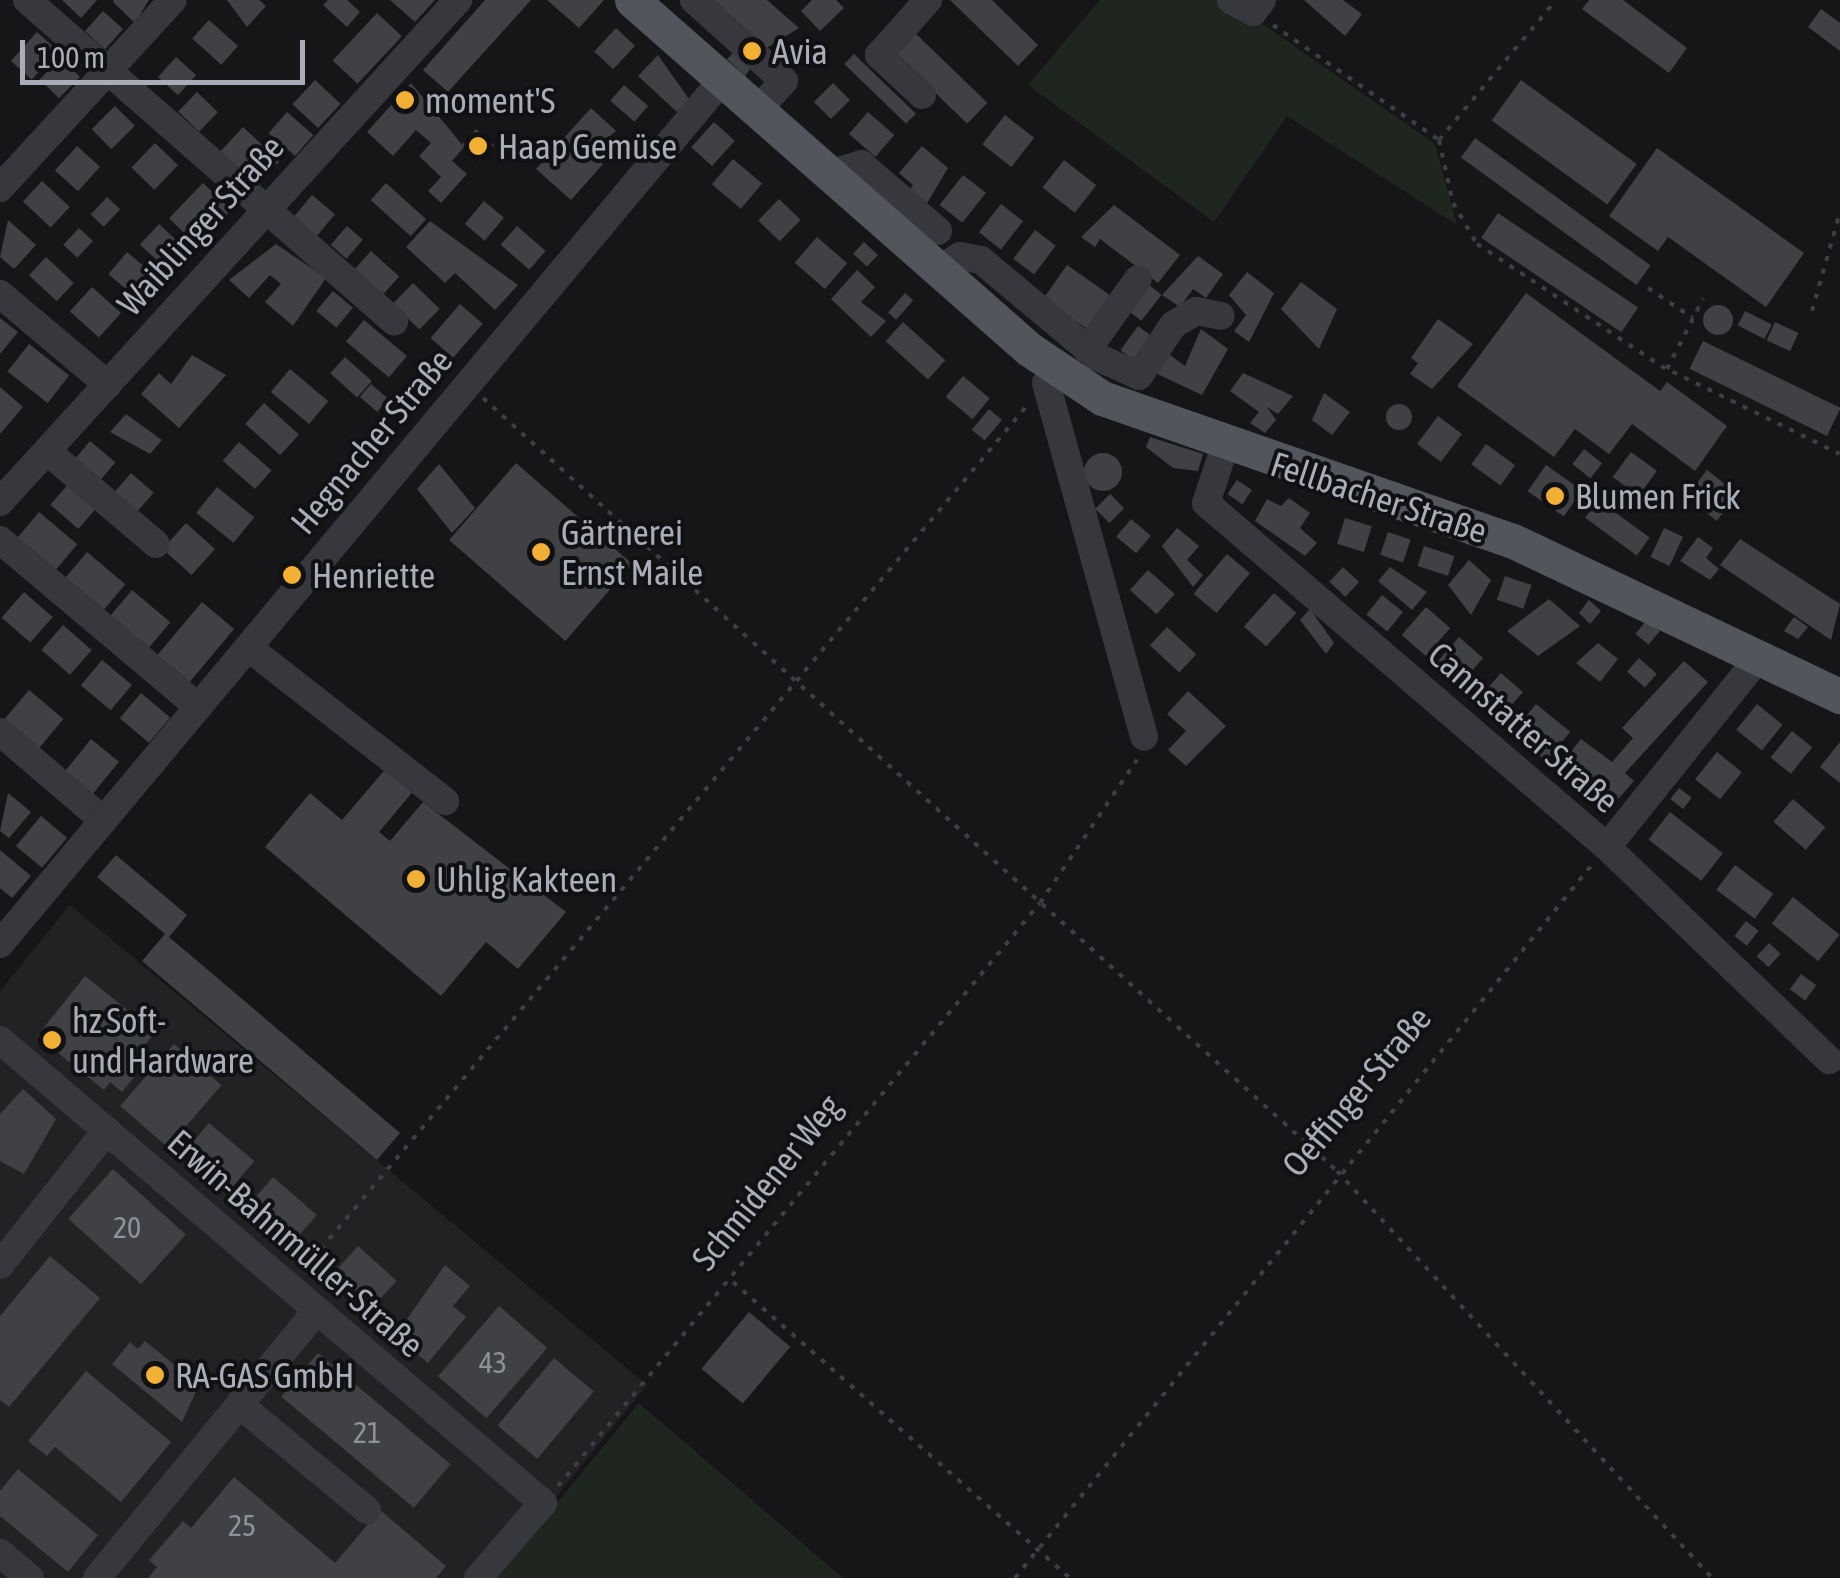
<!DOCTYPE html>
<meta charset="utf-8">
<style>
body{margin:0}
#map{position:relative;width:1840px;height:1578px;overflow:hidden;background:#161618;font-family:"Asap Condensed",sans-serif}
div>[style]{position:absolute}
.built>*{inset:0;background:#222225}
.green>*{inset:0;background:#1e261f}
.building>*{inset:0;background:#404145;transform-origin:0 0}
.round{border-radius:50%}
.path>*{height:4px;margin-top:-2px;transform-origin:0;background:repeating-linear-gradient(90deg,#3d3f44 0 5px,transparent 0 13px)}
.minor>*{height:28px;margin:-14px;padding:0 14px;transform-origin:14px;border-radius:14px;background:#37383d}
.major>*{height:35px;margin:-17.5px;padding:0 17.5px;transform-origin:17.5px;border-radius:17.5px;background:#53555c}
.dots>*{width:28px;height:28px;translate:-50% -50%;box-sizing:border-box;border:5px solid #111113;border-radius:50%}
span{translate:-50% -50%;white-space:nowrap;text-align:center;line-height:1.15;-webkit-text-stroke:8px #111113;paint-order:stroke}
.number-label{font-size:30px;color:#8e929b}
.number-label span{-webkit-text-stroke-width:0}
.poi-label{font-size:35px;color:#a8adb8}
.left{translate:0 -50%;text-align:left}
.street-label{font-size:35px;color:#a8adb8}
.scale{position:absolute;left:20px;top:40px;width:285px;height:45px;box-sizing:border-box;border:5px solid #a8adb8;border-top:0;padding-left:12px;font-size:30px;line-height:35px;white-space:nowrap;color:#a8adb8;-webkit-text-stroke:8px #111113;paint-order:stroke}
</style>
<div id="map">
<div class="built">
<div style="clip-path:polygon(70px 905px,647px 1385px,490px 1578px,0 1578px,0 991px)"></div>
</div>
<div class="green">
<div style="clip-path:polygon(1100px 0,1223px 0,1251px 16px,1435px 144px,1457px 225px,1287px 116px,1214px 222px,1028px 85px)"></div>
<div style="clip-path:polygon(639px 1403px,843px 1578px,495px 1578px)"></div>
</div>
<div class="building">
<div style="clip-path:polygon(62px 0,97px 0,81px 18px)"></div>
<div style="clip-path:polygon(149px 0,135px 23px,113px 2px,114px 0)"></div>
<div style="clip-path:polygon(227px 0,259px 0,266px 6px,247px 27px)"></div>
<div style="clip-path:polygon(328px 0,347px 0,360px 12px,347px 27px,323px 5px)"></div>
<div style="clip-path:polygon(390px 0,435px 0,415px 22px)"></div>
<div style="clip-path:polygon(485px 0,531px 0,448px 92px,423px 70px)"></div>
<div style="clip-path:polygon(547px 0,604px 0,579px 28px)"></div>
<div style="clip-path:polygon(709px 0,767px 0,799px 28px,765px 49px,745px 76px,727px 59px,750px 36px)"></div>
<div style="clip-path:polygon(812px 0,836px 0,844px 8px,820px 31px,801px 11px)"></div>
<div style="clip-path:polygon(950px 0,992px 0,1038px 45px,1018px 66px)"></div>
<div style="clip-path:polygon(1304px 0,1343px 0,1362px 14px,1345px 36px)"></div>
<div style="clip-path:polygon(1589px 0,1623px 0,1687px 48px,1669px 73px,1582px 9px)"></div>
<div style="clip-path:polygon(1821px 9px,1840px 23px,1840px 51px,1808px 27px)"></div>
<div style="left:103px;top:11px;width:27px;height:27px;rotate:42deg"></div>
<div style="left:377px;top:13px;width:34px;height:65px;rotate:43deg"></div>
<div style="left:209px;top:20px;width:39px;height:25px;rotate:42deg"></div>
<div style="left:616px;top:28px;width:26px;height:32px;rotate:43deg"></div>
<div style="left:37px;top:32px;width:28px;height:39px;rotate:42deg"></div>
<div style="left:914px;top:32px;width:102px;height:29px;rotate:44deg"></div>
<div style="left:854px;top:54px;width:86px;height:14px;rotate:44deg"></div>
<div style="clip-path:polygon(658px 55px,689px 99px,677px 112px,638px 76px)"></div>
<div style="left:176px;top:57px;width:27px;height:27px;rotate:42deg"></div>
<div style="left:61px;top:58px;width:27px;height:30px;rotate:45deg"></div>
<div style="left:315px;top:80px;width:35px;height:33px;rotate:43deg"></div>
<div style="left:1521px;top:80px;width:143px;height:50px;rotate:36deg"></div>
<div style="clip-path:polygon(411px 83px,464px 147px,452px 161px,467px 174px,441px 203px,428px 191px,441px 177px,419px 156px,431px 143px,416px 130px,393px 156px,367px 132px)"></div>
<div style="left:833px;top:83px;width:24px;height:27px;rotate:45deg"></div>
<div style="left:624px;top:85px;width:32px;height:21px;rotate:41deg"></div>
<div style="left:197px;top:92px;width:29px;height:27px;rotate:44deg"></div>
<div style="left:115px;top:106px;width:28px;height:33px;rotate:45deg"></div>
<div style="clip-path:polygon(591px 108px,616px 131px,590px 152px,603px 164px,571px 200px,536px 169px)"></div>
<div style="left:287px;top:112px;width:35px;height:28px;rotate:41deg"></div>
<div style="left:868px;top:112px;width:35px;height:29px;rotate:41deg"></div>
<div style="left:1005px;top:115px;width:37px;height:37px;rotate:38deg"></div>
<div style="left:714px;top:122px;width:28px;height:34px;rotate:42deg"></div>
<div style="left:243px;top:127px;width:50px;height:33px;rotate:43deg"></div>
<div style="left:476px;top:129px;width:24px;height:21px;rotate:42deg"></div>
<div style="left:1475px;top:138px;width:217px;height:24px;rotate:36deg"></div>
<div style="left:155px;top:143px;width:32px;height:34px;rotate:44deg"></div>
<div style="left:77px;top:146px;width:31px;height:33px;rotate:42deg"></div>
<div style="clip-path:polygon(922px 146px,948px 168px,923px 210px,905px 196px,913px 185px,899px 173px)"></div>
<div style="clip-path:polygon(1657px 148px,1804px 253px,1766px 307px,1668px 237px,1658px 251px,1609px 216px)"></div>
<div style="left:733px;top:159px;width:38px;height:33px;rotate:40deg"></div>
<div style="left:1064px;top:160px;width:41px;height:35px;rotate:38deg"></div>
<div style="left:963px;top:175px;width:29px;height:38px;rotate:38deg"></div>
<div style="left:42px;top:181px;width:38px;height:28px;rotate:43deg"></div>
<div style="left:203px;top:183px;width:39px;height:49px;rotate:44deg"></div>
<div style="left:386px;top:183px;width:54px;height:23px;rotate:42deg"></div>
<div style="left:312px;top:195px;width:30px;height:28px;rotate:40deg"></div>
<div style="left:107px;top:197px;width:18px;height:24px;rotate:43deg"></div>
<div style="left:779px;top:199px;width:30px;height:30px;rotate:44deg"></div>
<div style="left:484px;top:201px;width:26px;height:30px;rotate:40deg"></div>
<div style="left:1001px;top:204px;width:28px;height:36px;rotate:38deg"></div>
<div style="clip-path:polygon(1114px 205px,1180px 255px,1158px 283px,1100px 239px,1095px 247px,1081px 237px)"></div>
<div style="left:1498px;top:213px;width:169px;height:30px;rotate:34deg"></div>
<div style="clip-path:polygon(8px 220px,36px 245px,14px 269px,0 257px)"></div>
<div style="clip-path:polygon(430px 221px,518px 285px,495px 310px,455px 273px,445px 283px,406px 247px)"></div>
<div style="left:159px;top:224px;width:35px;height:28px;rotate:43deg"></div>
<div style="left:347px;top:226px;width:21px;height:25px;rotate:41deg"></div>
<div style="left:517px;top:226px;width:38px;height:25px;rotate:41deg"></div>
<div style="left:79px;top:228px;width:19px;height:23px;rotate:43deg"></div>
<div style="left:1035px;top:230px;width:26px;height:36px;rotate:37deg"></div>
<div style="left:817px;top:237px;width:40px;height:34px;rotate:41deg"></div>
<div style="left:864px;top:242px;width:19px;height:16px;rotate:43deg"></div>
<div style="clip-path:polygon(276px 244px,326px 278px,293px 326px,265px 302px,281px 284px,270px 275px,249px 298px,229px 280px)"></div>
<div style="left:371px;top:251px;width:38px;height:24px;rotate:42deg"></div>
<div style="left:127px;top:252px;width:35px;height:29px;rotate:40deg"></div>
<div style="clip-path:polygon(1198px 256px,1223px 274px,1206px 298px,1193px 289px,1180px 307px,1162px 295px)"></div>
<div style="left:46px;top:257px;width:38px;height:25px;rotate:43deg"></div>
<div style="left:1067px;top:265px;width:54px;height:41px;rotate:35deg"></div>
<div style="clip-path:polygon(857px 270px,875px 287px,861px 302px,886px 321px,871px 337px,831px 299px)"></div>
<div style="clip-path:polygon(1247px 272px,1274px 293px,1249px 342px,1234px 331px,1246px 315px,1229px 295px)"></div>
<div style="clip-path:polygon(1301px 282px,1337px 309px,1319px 349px,1281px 309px)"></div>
<div style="left:413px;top:283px;width:37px;height:29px;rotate:44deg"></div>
<div style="left:1149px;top:285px;width:16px;height:33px;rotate:38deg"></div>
<div style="left:92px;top:287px;width:39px;height:33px;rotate:42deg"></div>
<div style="left:333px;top:291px;width:26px;height:26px;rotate:40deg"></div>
<div style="left:905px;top:293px;width:11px;height:26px;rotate:41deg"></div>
<div style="clip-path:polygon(1526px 293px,1660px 391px,1667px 382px,1727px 426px,1695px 471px,1632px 424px,1609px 454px,1575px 429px,1554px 457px,1457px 386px)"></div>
<div style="left:460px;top:304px;width:30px;height:45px;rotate:41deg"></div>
<div class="round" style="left:1703px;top:305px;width:30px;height:30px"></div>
<div style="left:1745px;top:311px;width:30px;height:16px;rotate:27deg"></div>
<div style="clip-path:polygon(0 318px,18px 332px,0 354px)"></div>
<div style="clip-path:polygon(1438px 319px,1473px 344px,1432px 389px,1410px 374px,1418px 363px,1411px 358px)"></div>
<div style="left:364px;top:320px;width:56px;height:28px;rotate:40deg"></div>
<div style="left:903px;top:322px;width:57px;height:26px;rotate:42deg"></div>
<div style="left:1775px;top:322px;width:26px;height:20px;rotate:25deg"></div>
<div style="left:1138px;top:326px;width:26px;height:30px;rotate:36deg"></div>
<div style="clip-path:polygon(1201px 329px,1228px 349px,1202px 395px,1147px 369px,1162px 349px,1185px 366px)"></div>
<div style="left:1703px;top:341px;width:153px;height:31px;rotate:26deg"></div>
<div style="left:29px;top:344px;width:51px;height:35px;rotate:38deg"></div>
<div style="clip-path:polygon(192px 355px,226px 375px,179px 428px,141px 394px,159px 373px,171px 384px)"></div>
<div style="left:345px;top:357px;width:36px;height:22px;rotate:42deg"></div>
<div style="left:290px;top:369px;width:50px;height:30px;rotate:40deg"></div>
<div style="clip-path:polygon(1243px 373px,1293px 396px,1278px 414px,1267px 407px,1276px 420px,1265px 433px,1250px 423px,1259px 412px,1230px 391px)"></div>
<div style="left:963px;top:376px;width:35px;height:27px;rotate:40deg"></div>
<div style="left:371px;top:384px;width:23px;height:17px;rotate:41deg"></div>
<div style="clip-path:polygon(0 387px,23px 407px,0 434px)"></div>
<div style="clip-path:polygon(1324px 393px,1350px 412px,1332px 435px,1312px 420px)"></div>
<div style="left:264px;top:403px;width:47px;height:28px;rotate:42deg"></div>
<div class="round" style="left:1386px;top:404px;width:26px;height:26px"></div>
<div style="left:989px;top:409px;width:17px;height:27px;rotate:40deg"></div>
<div style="clip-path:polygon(126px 414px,162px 440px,150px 454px,110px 432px)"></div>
<div style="left:1438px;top:416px;width:30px;height:35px;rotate:37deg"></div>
<div style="clip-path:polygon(1150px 437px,1203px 454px,1198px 471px,1173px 468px,1146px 447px)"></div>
<div style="left:90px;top:441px;width:33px;height:28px;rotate:40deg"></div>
<div style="left:239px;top:442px;width:43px;height:25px;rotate:41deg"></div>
<div style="left:1486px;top:444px;width:36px;height:25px;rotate:36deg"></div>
<div style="left:1584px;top:449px;width:23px;height:19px;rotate:38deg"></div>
<div style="left:1631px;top:452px;width:32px;height:31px;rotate:36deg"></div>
<div class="round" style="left:1084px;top:453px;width:38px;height:38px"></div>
<div style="left:516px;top:463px;width:154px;height:102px;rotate:41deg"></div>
<div style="clip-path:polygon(439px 464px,475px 508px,452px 533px,417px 489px)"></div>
<div style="left:1546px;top:465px;width:44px;height:32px;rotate:35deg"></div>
<div style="left:1707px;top:470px;width:39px;height:34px;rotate:38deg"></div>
<div style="left:131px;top:473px;width:30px;height:33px;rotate:41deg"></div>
<div style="left:1237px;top:480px;width:18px;height:17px;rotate:34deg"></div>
<div style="left:70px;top:482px;width:37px;height:30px;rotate:41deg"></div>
<div style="left:217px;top:487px;width:48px;height:33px;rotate:39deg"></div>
<div style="left:1110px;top:494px;width:20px;height:21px;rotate:45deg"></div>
<div style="clip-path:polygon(1289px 498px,1310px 513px,1300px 528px,1317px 543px,1305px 556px,1255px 521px,1267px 499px,1281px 506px)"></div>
<div style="left:1598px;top:500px;width:64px;height:22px;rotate:36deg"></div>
<div style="left:39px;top:512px;width:50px;height:33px;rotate:40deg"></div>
<div style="left:1345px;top:518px;width:28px;height:27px;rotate:17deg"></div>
<div style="left:1131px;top:519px;width:26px;height:23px;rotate:40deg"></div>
<div style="left:186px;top:523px;width:39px;height:35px;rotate:42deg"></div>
<div style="clip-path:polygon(1177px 528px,1199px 546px,1187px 560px,1203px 575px,1193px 587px,1162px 546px)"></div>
<div style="left:1664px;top:528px;width:21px;height:32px;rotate:25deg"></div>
<div style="left:1388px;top:532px;width:24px;height:24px;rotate:19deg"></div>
<div style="clip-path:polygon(1698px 537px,1713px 548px,1706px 558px,1719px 569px,1710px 580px,1680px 561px)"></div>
<div style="clip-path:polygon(1740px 539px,1840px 604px,1831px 640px,1720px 565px)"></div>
<div style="left:1424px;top:546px;width:32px;height:21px;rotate:18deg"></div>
<div style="left:87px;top:552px;width:50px;height:33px;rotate:40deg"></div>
<div style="left:1227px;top:554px;width:30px;height:52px;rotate:40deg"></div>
<div style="clip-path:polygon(1469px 560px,1491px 580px,1471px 615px,1448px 585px)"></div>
<div style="left:1343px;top:567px;width:22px;height:20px;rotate:43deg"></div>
<div style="clip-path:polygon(1390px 567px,1427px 592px,1412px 610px,1378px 581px)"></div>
<div style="left:1148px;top:570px;width:36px;height:27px;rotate:42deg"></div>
<div style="left:1505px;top:576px;width:28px;height:25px;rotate:19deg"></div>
<div style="left:132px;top:590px;width:50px;height:33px;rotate:40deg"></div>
<div style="left:24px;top:592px;width:38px;height:34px;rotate:41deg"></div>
<div style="left:1274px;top:593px;width:30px;height:45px;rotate:42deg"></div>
<div style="left:1382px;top:595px;width:27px;height:25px;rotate:39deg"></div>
<div style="clip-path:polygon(1549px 599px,1580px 626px,1538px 656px,1507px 631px)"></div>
<div style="clip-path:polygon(1589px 600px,1601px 611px,1590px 624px,1579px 613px)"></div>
<div style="left:202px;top:602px;width:42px;height:69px;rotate:40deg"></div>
<div style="left:1426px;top:607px;width:32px;height:37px;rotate:41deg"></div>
<div style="clip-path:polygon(1310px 609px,1334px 643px,1326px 654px,1300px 620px)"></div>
<div style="clip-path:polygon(1794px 617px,1808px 627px,1798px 639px,1784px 631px)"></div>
<div style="left:1647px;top:620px;width:17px;height:18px;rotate:40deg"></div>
<div style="left:63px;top:625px;width:38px;height:33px;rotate:41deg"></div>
<div style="left:1167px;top:627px;width:40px;height:25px;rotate:43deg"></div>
<div style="left:1459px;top:637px;width:32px;height:36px;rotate:41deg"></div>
<div style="clip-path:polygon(1598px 643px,1618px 659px,1600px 682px,1576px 663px)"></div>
<div style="left:1639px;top:658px;width:24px;height:18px;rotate:42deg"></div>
<div style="left:102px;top:660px;width:39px;height:33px;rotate:40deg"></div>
<div style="clip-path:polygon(1684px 661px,1708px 682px,1625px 773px,1634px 781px,1611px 807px,1560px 765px,1581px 739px,1612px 762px,1633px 738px,1622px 728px)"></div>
<div style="left:1501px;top:673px;width:29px;height:37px;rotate:41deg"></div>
<div style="left:29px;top:690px;width:45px;height:38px;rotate:40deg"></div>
<div style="clip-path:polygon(1188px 691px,1226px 726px,1186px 766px,1168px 750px,1186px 731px,1167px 714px)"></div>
<div style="left:141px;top:693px;width:38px;height:33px;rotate:40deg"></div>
<div style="left:1536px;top:704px;width:44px;height:38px;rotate:39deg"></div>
<div style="left:1757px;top:704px;width:33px;height:33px;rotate:39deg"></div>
<div style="left:1792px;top:731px;width:26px;height:34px;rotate:39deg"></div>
<div style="left:91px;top:739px;width:36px;height:43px;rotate:39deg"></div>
<div style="clip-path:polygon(1840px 742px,1840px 783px,1820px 767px)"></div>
<div style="left:1717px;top:752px;width:32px;height:35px;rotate:39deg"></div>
<div style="clip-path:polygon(388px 766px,415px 789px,379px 832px,390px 841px,423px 802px,566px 912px,518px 969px,486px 942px,441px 996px,265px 847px,310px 793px,342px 820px)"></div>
<div style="left:1679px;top:788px;width:16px;height:14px;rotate:38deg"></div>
<div style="clip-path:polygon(8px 793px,31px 812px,9px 838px,0 831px)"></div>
<div style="left:1793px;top:799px;width:43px;height:30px;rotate:41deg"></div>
<div style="left:1670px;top:812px;width:67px;height:35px;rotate:38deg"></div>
<div style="left:41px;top:816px;width:34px;height:39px;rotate:40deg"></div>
<div style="clip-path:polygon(0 850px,31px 876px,12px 898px,0 888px)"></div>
<div style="clip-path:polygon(116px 855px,187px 915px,169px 937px,400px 1133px,377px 1160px,142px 961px,165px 934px,97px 877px)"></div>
<div style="left:1735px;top:865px;width:48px;height:31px;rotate:37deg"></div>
<div style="left:1793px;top:897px;width:60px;height:34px;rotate:39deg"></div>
<div style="left:1746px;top:921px;width:16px;height:19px;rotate:38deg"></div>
<div style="left:1769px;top:943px;width:16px;height:18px;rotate:43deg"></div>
<div style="left:1801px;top:974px;width:19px;height:19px;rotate:36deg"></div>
<div style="clip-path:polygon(85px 976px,155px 1032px,131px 1062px,140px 1070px,122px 1092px,110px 1082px,104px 1090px,37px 1036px)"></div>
<div style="left:174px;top:1044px;width:63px;height:82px;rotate:41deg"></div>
<div style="clip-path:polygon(23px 1089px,56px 1119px,24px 1174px,0 1161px,0 1114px)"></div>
<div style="left:209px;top:1123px;width:59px;height:38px;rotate:40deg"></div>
<div style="left:113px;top:1169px;width:98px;height:67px;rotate:42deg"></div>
<div style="left:273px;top:1177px;width:58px;height:42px;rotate:41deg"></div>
<div style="left:358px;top:1246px;width:52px;height:34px;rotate:42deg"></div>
<div style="clip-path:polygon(50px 1256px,100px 1298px,9px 1407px,0 1400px,0 1316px)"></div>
<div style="clip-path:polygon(445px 1265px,470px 1286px,453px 1306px,466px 1317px,428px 1363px,395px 1336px)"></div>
<div style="left:499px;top:1306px;width:64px;height:93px;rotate:41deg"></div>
<div style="left:749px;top:1312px;width:54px;height:74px;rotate:40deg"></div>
<div style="clip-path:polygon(145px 1341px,199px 1385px,182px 1422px,112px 1364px,130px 1342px,138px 1349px)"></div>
<div style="left:318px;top:1353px;width:173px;height:57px;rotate:40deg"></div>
<div style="left:554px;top:1358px;width:52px;height:88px;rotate:40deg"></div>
<div style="clip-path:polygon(86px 1371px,171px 1442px,121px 1502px,55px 1447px,47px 1456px,28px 1441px)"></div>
<div style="clip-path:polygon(18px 1469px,98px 1535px,68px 1572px,0 1516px,0 1491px)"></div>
<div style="clip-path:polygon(234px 1477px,335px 1563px,380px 1510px,446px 1566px,436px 1578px,148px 1578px,157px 1567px,149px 1560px,183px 1521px,191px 1528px)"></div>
</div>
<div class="path">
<div style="left:1273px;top:25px;width:202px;rotate:34.7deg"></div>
<div style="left:1439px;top:140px;width:65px;rotate:77.5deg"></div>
<div style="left:1453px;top:203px;width:48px;rotate:59.7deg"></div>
<div style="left:1477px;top:244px;width:221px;rotate:33.5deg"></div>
<div style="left:1661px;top:366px;width:199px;rotate:26.2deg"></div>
<div style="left:1439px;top:140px;width:182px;rotate:-50.1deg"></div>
<div style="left:1648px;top:288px;width:54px;rotate:33.7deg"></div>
<div style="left:1812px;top:311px;width:103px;rotate:-74.2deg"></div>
<div style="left:1667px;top:369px;width:79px;rotate:-62.8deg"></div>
<div style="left:483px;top:398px;width:1152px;rotate:42.15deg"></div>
<div style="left:1337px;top:1171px;width:553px;rotate:47.34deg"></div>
<div style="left:304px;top:1269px;width:1131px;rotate:-50.06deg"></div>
<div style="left:733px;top:1282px;width:449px;rotate:41.3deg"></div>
<div style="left:558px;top:1486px;width:756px;rotate:-50.42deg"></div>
<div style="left:1040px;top:903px;width:173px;rotate:-55.9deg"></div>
<div style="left:1015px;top:1578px;width:916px;rotate:-51.03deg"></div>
</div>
<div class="minor">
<div style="left:27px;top:0;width:488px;rotate:41.2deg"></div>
<div style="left:694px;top:0;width:121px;rotate:42deg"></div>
<div style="left:784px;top:81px;width:39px;rotate:132deg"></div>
<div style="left:1231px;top:0;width:25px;rotate:29deg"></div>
<div style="left:1253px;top:12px;width:15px;rotate:-53deg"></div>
<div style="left:922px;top:95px;width:59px;rotate:-137.1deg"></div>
<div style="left:879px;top:55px;width:74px;rotate:-48.3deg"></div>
<div style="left:829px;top:174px;width:34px;rotate:-17deg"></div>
<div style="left:861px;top:164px;width:102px;rotate:41deg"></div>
<div style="left:0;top:188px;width:255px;rotate:-47.4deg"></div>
<div style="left:937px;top:271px;width:27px;rotate:-33deg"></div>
<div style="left:960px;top:256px;width:21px;rotate:11deg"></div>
<div style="left:981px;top:260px;width:151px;rotate:39.9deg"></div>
<div style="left:0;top:294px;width:141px;rotate:40.1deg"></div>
<div style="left:1087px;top:350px;width:87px;rotate:-54.3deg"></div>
<div style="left:1095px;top:356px;width:48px;rotate:24.4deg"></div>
<div style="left:1139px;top:376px;width:61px;rotate:-56.3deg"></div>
<div style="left:1173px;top:325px;width:27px;rotate:-31deg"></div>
<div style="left:1196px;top:311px;width:25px;rotate:11deg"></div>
<div style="left:1055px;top:368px;width:17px;rotate:121deg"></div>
<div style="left:1046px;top:383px;width:367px;rotate:74.5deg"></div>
<div style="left:1225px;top:446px;width:60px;rotate:108.4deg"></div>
<div style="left:1206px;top:503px;width:528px;rotate:40.62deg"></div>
<div style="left:1607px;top:847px;width:308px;rotate:43.8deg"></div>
<div style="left:47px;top:451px;width:143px;rotate:40.5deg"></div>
<div style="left:0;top:502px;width:680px;rotate:-47.62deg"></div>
<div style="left:0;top:540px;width:259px;rotate:40.1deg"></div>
<div style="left:249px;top:648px;width:249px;rotate:38deg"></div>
<div style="left:0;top:732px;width:135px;rotate:40.5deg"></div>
<div style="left:1607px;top:847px;width:245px;rotate:-51.3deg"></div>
<div style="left:0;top:944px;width:1127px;rotate:-50.11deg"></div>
<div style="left:0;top:1040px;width:714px;rotate:40.45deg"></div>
<div style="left:543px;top:1503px;width:99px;rotate:130.9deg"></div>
<div style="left:0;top:1265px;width:172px;rotate:-51.6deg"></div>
<div style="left:240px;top:1405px;width:165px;rotate:39.6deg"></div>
<div style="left:0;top:1553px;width:39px;rotate:40deg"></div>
<div style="left:97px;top:1578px;width:345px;rotate:-50.6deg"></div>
</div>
<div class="major">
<div style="left:632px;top:0;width:529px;rotate:41.32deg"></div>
<div style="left:1029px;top:349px;width:88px;rotate:33.9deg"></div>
<div style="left:1102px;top:398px;width:435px;rotate:19.2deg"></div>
<div style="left:1513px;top:541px;width:362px;rotate:25.4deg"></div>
</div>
<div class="dots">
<div style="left:752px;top:51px;background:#f2b134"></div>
<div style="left:405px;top:100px;background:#f2b134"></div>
<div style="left:478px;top:146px;background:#f2b134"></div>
<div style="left:1555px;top:496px;background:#f2b134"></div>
<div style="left:541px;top:552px;background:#f2b134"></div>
<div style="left:292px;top:575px;background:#f2b134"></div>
<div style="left:416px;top:879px;background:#f2b134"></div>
<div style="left:52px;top:1040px;background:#f2b134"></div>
<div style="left:155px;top:1375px;background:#f2b134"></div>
</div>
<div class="number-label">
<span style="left:127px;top:1227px">20</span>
<span style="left:493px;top:1362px">43</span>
<span style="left:367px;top:1432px">21</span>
<span style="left:242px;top:1525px">25</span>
</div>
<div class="poi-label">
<span class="left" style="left:772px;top:51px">Avia</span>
<span class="left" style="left:425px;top:100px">moment'S</span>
<span class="left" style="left:498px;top:146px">Haap Gemüse</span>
<span class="left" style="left:1575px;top:496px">Blumen Frick</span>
<span class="left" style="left:561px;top:552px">Gärtnerei<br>Ernst Maile</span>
<span class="left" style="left:312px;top:575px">Henriette</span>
<span class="left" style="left:436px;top:879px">Uhlig Kakteen</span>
<span class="left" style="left:72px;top:1040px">hz Soft-<br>und Hardware</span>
<span class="left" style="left:175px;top:1375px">RA-GAS GmbH</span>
</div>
<div class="street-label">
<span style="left:200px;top:225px;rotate:-48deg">Waiblinger Straße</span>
<span style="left:371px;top:441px;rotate:-50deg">Hegnacher Straße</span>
<span style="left:1379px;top:497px;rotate:18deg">Fellbacher Straße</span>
<span style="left:1524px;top:727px;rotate:41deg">Cannstatter Straße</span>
<span style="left:1356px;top:1091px;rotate:-50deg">Oeffinger Straße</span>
<span style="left:766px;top:1182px;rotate:-51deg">Schmidener Weg</span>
<span style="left:296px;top:1243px;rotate:41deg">Erwin-Bahnmüller-Straße</span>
</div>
<div class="scale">100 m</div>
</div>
